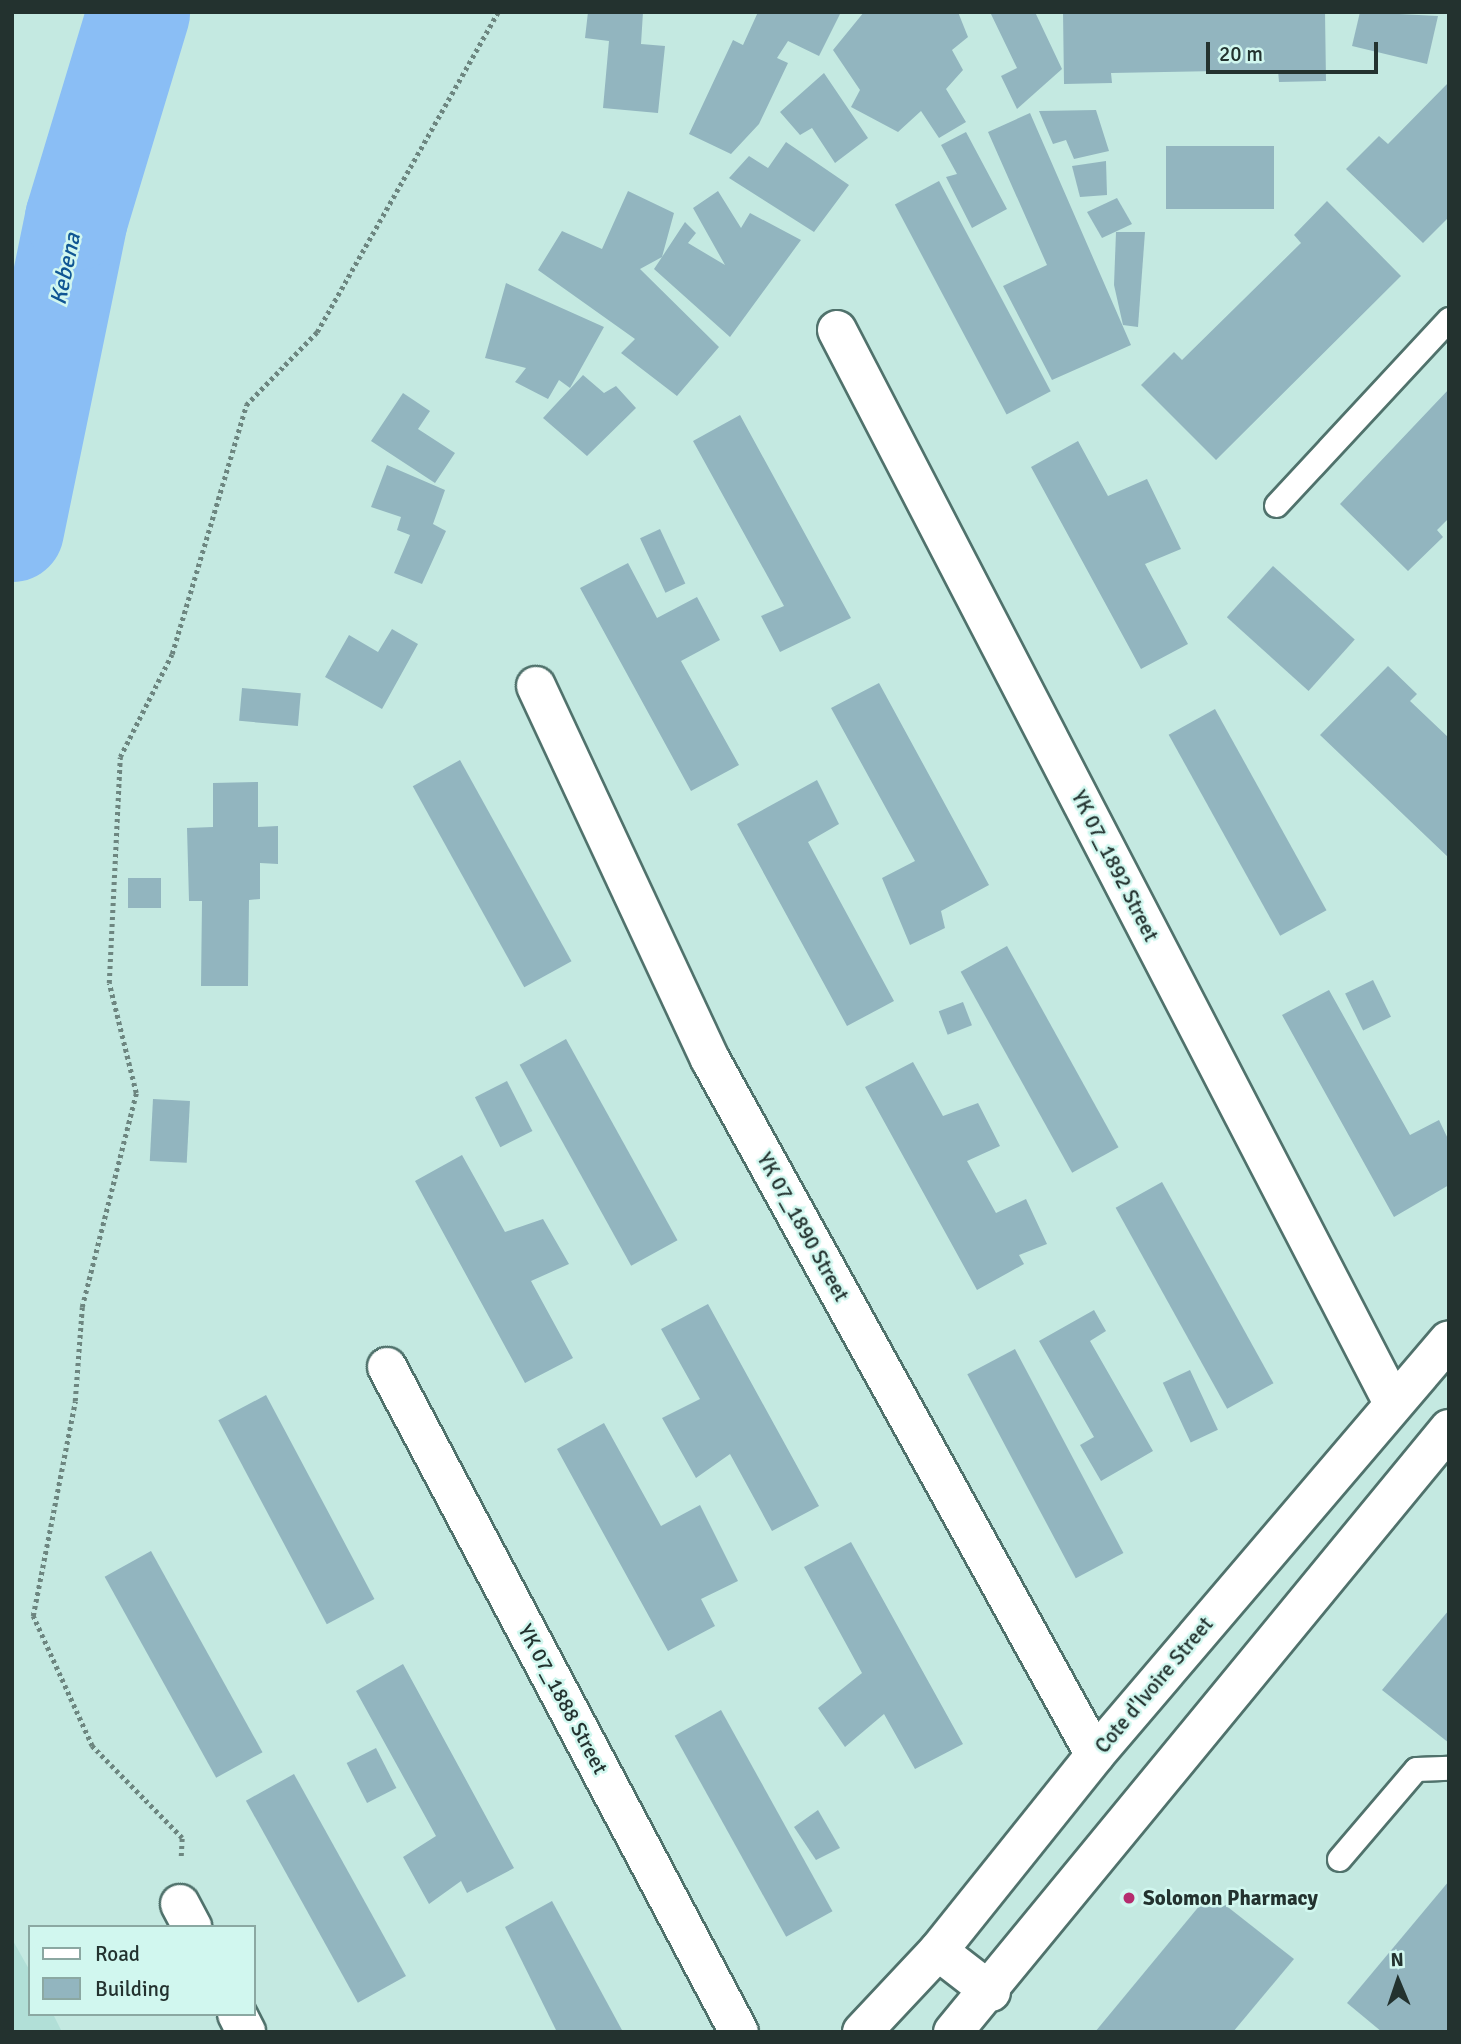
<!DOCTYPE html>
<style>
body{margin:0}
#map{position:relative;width:1461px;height:2044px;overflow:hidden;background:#c4e9e1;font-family:Signika,sans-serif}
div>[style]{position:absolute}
.built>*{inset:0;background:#b1dfd7}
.river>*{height:103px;margin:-51.5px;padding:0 51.5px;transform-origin:51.5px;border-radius:51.5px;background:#8abef5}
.building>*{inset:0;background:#92b5bf;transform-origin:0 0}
.path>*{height:4.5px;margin-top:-2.25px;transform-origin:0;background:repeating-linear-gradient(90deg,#6d8680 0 3.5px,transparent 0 7px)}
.roads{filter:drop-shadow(2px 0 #50726c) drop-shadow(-2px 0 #50726c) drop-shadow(0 2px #50726c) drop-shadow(0 -2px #50726c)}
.lane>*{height:23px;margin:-11.5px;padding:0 11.5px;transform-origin:11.5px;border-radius:11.5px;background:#fff}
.street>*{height:38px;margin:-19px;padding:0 19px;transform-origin:19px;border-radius:19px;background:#fff}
.secondary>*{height:38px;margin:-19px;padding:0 19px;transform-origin:19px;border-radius:19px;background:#fff}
.dots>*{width:19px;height:19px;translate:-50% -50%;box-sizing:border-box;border:4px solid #d1f7ef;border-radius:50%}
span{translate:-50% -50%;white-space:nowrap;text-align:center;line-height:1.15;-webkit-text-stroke:5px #d1f7ef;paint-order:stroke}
.street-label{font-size:21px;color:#23322f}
.poi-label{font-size:21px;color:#23322f;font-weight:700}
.left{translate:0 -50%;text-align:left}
.water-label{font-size:23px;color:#0f5693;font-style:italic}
.frame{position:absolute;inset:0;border:14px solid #23322f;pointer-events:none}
.legend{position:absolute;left:28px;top:1925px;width:228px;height:91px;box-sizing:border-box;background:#d1f7ef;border:2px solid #8ba8a2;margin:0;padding:9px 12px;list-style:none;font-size:21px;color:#23322f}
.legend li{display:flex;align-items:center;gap:14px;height:35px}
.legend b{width:35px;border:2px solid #8ba8a2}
.north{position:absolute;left:1363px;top:1946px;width:70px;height:70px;-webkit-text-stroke:5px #d1f7ef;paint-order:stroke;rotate:358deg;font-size:19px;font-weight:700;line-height:28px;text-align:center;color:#23322f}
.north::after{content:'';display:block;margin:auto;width:24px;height:32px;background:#23322f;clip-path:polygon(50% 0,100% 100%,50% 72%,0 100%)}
.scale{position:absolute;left:1206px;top:42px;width:172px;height:32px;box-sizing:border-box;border:4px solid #23322f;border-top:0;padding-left:9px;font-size:21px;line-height:24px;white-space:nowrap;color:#23322f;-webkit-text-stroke:5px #d1f7ef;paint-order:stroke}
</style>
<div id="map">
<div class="built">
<div style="clip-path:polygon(12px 1939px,30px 1971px,30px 2014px,53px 2014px,62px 2032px,12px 2032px)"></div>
</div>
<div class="river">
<div style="left:12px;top:530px;width:318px;rotate:-78.4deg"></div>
<div style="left:76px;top:218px;width:215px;rotate:-73.2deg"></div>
</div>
<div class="building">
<div style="clip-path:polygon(588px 12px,643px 12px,641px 44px,665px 46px,658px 113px,603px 108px,609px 41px,585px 38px)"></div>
<div style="clip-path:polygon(758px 12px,841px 12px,819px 56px,788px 41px,777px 58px,788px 63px,759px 124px,731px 154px,689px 134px,733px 40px,743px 45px)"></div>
<div style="clip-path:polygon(864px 12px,958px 12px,968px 37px,952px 50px,963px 70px,946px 89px,966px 122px,939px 138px,921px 111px,898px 132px,851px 107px,860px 90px,833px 50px)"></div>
<div style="clip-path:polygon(990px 12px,1035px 12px,1062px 69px,1017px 109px,1001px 76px,1017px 68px)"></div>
<div style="clip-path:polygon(1063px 12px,1325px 12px,1326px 81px,1279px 82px,1278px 70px,1111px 73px,1112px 83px,1064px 84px)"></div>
<div style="clip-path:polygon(1360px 12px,1438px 16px,1427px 64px,1352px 46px)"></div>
<div style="clip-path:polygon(824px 73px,868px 138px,835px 163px,812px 128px,800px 135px,780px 112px)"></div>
<div style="clip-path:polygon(1449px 82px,1449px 217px,1423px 243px,1346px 169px,1379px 136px,1388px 144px)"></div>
<div style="clip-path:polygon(1096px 110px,1109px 151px,1074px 159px,1066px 140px,1053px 144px,1039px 111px)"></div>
<div style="clip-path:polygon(1030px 113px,1131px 345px,1052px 380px,1003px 286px,1047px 265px,988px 132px)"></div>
<div style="clip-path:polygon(966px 132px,1007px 209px,972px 228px,946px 177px,957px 174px,941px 145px)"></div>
<div style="clip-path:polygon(786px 142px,849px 185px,814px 232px,729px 178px,749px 156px,768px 168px)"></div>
<div style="left:1166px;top:146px;width:108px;height:63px"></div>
<div style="clip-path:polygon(1106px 161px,1107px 195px,1080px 197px,1072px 166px)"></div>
<div style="left:939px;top:181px;width:238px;height:50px;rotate:62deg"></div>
<div style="clip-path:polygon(628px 191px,674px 213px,662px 257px,685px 222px,696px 233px,688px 243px,725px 265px,693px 208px,718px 191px,741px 228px,750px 213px,801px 240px,730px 337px,654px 269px,662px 257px,640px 269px,719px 347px,677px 396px,621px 353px,635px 339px,538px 270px,562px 231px,602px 249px)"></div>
<div style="clip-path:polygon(1117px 198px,1132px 224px,1102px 238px,1087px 212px)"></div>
<div style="clip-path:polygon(1327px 201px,1401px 276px,1216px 460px,1141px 385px,1174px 352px,1182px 360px,1301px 243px,1294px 235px)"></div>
<div style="clip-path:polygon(1116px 232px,1145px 232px,1138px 327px,1123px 325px,1114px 285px)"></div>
<div style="clip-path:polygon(506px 283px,604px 327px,570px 388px,559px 380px,548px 399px,515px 382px,526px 368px,485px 358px)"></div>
<div style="clip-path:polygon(583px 375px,604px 393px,616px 386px,636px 408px,587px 456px,543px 418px)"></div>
<div style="clip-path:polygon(1449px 389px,1449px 518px,1437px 530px,1443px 537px,1408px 571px,1340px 504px)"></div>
<div style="clip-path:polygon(403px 393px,430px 411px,418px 429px,455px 453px,435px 483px,371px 441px)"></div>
<div style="clip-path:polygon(740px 415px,851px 618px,780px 652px,761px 616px,784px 606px,693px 441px)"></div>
<div style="clip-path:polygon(1078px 441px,1108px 496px,1147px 479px,1181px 549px,1145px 564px,1188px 644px,1141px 669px,1031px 467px)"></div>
<div style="clip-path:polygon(387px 465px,445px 490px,433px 524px,446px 531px,422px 584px,394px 573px,410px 535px,397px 530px,401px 517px,371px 507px)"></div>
<div style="left:660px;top:529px;width:60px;height:22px;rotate:65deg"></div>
<div style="clip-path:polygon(628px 563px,657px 618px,697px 597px,720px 640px,681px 661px,739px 765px,691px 791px,580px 588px)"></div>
<div style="left:1273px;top:566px;width:110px;height:69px;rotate:42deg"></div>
<div style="clip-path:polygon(392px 629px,418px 644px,382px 709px,325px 677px,349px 635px,378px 652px)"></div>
<div style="clip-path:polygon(1388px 666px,1417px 694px,1410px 701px,1449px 738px,1449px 858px,1320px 735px)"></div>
<div style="clip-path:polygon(879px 683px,989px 885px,941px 911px,945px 928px,910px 945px,882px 878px,915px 861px,831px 708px)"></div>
<div style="left:242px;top:688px;width:59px;height:33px;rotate:5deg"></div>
<div style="left:1215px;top:709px;width:230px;height:53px;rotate:61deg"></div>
<div style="left:460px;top:760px;width:230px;height:54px;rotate:61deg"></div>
<div style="clip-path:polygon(817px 780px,839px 824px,808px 842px,894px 1001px,847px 1026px,737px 824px)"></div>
<div style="clip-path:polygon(258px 782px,258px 827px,278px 826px,278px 864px,260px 863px,260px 899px,249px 900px,248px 986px,201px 986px,202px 901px,189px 901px,187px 828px,213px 827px,213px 783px)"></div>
<div style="left:128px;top:878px;width:33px;height:30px"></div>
<div style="left:1007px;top:946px;width:230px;height:53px;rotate:61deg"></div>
<div style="left:1373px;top:980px;width:41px;height:31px;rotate:64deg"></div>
<div style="clip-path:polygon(1329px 990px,1410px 1135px,1439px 1120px,1449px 1141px,1449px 1185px,1394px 1217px,1282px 1015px)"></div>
<div style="left:963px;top:1002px;width:25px;height:26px;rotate:69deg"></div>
<div style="left:566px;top:1039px;width:230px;height:53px;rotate:61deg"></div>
<div style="clip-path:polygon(913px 1062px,943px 1116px,978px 1103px,1000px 1146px,967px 1161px,996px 1213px,1026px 1199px,1047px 1244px,1019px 1255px,1024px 1264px,977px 1290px,865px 1087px)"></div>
<div style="left:507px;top:1081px;width:56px;height:36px;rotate:63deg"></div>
<div style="left:153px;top:1099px;width:37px;height:62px;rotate:3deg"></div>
<div style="clip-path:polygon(462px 1155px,505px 1232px,543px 1219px,569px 1264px,531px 1281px,573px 1358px,525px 1383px,415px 1181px)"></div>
<div style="left:1162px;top:1182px;width:230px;height:53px;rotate:61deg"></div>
<div style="clip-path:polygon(708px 1304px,819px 1506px,772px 1531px,730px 1454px,696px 1478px,662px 1418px,700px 1399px,661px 1329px)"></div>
<div style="clip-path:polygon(1094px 1310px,1106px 1331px,1090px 1341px,1153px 1451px,1101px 1481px,1080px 1445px,1094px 1437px,1039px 1341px)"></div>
<div style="left:1015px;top:1349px;width:231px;height:54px;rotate:62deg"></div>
<div style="left:1190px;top:1370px;width:66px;height:30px;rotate:65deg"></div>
<div style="left:266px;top:1395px;width:231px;height:54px;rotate:62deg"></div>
<div style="clip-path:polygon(604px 1423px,661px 1526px,700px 1505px,738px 1581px,701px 1599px,715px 1626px,668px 1651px,557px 1449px)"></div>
<div style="clip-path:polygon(851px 1542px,963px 1744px,915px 1769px,884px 1714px,845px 1747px,818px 1708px,862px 1673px,804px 1567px)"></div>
<div style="left:151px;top:1551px;width:230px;height:53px;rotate:61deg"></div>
<div style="clip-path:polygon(1449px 1610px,1449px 1743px,1382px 1690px)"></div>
<div style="clip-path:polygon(403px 1664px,514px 1868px,467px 1893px,461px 1881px,429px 1904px,403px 1857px,436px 1836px,356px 1691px)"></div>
<div style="left:721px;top:1710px;width:230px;height:53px;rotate:61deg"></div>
<div style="left:376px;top:1748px;width:45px;height:33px;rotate:63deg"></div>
<div style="left:294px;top:1774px;width:231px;height:55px;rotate:61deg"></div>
<div style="clip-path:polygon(818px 1810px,840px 1848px,816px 1860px,794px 1827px)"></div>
<div style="clip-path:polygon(1449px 1881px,1449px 2032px,1382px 2032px,1347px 2003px)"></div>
<div style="clip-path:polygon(1210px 1893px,1294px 1959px,1233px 2032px,1095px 2032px)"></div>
<div style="clip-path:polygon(552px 1901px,623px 2032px,557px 2032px,505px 1927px)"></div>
</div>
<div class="path">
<div style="left:181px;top:1856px;width:18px;rotate:-87deg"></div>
<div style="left:182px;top:1838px;width:129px;rotate:-134.4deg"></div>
<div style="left:92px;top:1746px;width:143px;rotate:-114.4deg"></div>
<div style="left:33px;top:1616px;width:219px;rotate:-78.9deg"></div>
<div style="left:75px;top:1401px;width:94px;rotate:-85.7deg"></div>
<div style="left:82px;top:1307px;width:221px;rotate:-75.8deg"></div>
<div style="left:136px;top:1093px;width:113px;rotate:-103.8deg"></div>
<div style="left:109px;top:983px;width:226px;rotate:-87.2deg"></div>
<div style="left:120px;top:757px;width:115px;rotate:-63.2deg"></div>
<div style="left:172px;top:654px;width:260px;rotate:-73.4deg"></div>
<div style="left:246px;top:405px;width:102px;rotate:-45.8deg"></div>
<div style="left:317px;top:332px;width:368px;rotate:-60.5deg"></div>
</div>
<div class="roads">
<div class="lane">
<div style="left:1276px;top:505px;width:254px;rotate:-47.1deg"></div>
<div style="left:1339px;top:1859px;width:118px;rotate:-49.5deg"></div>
<div style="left:1416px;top:1769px;width:33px;rotate:-2deg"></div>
</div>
<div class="street">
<div style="left:837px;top:330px;width:1208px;rotate:62.61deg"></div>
<div style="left:536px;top:686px;width:412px;rotate:65deg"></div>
<div style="left:710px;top:1059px;width:795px;rotate:61.05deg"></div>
<div style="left:387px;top:1367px;width:752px;rotate:62.11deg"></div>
<div style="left:180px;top:1904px;width:26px;rotate:62deg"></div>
<div style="left:237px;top:2014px;width:20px;rotate:63deg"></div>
</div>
<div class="secondary">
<div style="left:938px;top:1951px;width:67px;rotate:37.7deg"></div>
<div style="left:862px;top:2032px;width:111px;rotate:-46.8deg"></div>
<div style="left:938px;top:1951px;width:251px;rotate:-51.3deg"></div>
<div style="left:1095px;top:1755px;width:545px;rotate:-49.54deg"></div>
<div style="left:953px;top:2032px;width:781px;rotate:-50.56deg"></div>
</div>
</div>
<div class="dots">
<div style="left:1129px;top:1898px;background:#b52d6f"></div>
</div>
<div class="street-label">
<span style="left:1115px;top:866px;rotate:63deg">YK 07_1892 Street</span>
<span style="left:803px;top:1227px;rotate:61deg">YK 07_1890 Street</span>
<span style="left:1154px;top:1685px;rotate:-50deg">Cote d'Ivoire Street</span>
<span style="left:563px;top:1699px;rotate:62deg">YK 07_1888 Street</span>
</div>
<div class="poi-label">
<span class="left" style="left:1143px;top:1898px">Solomon Pharmacy</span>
</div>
<div class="water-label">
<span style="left:66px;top:269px;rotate:-78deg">Kebena</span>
</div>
<div class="frame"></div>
<ul class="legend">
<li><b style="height:9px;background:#fff"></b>Road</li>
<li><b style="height:19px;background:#92b5bf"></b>Building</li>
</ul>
<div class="north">N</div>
<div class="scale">20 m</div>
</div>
